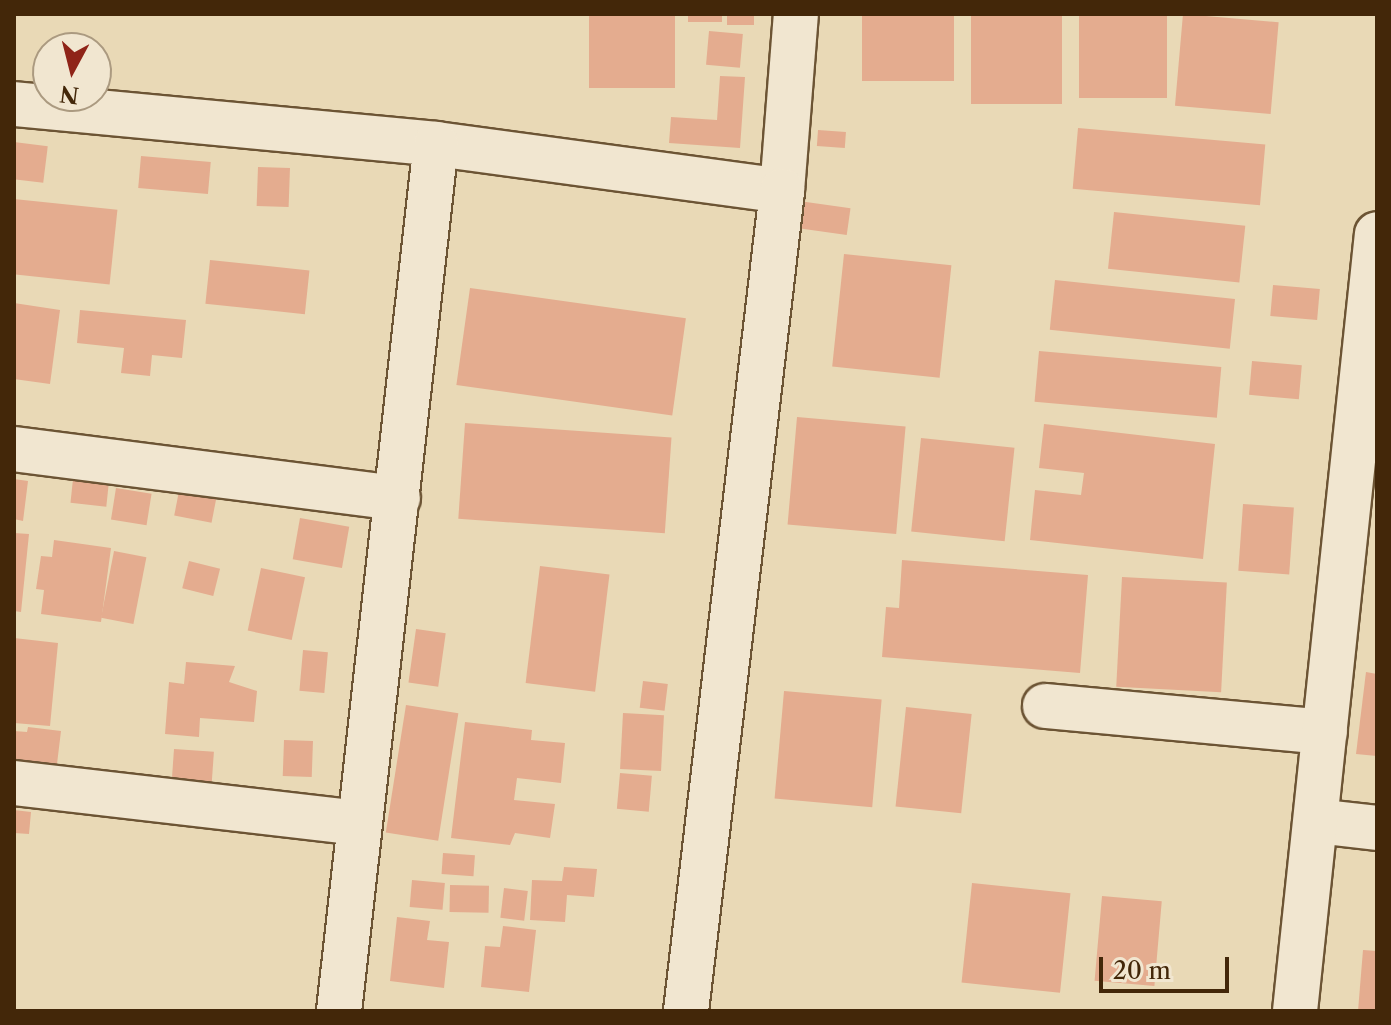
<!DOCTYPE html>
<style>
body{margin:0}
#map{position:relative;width:1391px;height:1025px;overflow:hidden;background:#e9d9b6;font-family:"Libre Caslon Text",serif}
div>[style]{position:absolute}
.building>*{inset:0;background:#e4ac8f;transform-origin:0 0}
.roads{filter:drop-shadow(2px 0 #6c5434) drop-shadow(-2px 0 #6c5434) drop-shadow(0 2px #6c5434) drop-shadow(0 -2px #6c5434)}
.minor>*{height:44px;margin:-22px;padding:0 22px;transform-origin:22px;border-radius:22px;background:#f1e6d0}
span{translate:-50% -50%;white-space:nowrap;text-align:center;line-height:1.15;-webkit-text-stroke:7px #f1e6d0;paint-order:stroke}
.frame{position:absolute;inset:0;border:16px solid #432709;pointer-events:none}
.north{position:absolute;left:32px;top:32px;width:80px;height:80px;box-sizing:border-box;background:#f1e6d0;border:2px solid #ab9a80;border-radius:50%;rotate:187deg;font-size:22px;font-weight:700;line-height:32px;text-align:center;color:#432709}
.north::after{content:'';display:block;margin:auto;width:28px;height:36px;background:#8f2418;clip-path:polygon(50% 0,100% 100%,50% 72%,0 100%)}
.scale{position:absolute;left:1099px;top:957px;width:130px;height:36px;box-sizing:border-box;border:4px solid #432709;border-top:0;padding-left:10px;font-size:24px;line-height:28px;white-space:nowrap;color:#432709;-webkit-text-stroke:6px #f1e6d0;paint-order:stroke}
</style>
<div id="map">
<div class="building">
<div style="left:589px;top:14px;width:86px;height:74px"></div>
<div style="left:688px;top:14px;width:34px;height:8px"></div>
<div style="left:727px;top:14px;width:27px;height:11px"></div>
<div style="left:862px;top:14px;width:92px;height:67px"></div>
<div style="left:971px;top:14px;width:91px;height:90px"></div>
<div style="left:1079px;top:14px;width:88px;height:84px"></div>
<div style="left:1183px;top:14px;width:96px;height:92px;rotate:5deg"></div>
<div style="left:709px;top:31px;width:34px;height:34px;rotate:5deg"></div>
<div style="clip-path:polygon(720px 76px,745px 77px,740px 148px,669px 143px,671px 117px,717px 120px)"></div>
<div style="left:1078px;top:128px;width:188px;height:61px;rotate:5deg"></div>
<div style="left:818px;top:130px;width:28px;height:16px;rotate:4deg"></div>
<div style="left:14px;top:142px;width:34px;height:37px;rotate:7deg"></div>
<div style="left:141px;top:156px;width:70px;height:32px;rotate:5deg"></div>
<div style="left:258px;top:167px;width:32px;height:39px;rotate:2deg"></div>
<div style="left:14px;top:199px;width:104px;height:75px;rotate:6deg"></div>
<div style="left:799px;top:201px;width:52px;height:27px;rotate:8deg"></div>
<div style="left:1114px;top:212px;width:132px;height:57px;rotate:6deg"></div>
<div style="left:844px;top:254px;width:108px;height:113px;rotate:6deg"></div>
<div style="left:210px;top:260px;width:100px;height:44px;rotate:6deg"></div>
<div style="left:1055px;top:280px;width:181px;height:50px;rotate:6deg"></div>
<div style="left:1273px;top:285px;width:47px;height:31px;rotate:5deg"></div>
<div style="left:470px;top:288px;width:218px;height:98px;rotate:8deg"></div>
<div style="clip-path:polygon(14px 303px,60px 310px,50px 384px,14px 379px)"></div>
<div style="clip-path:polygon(80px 310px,186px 320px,182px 358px,152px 355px,150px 376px,121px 373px,124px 348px,77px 343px)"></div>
<div style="left:1039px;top:351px;width:183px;height:51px;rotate:5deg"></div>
<div style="left:1252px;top:361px;width:50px;height:34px;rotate:5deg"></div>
<div style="left:797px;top:417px;width:109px;height:108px;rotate:5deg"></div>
<div style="left:465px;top:423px;width:207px;height:96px;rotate:4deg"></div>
<div style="clip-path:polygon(1044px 424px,1215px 444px,1203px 559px,1030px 540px,1035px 490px,1081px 495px,1084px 473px,1039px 468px)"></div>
<div style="left:921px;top:438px;width:94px;height:94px;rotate:6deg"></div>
<div style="clip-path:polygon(14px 479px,28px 481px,23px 521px,14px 519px)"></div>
<div style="left:73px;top:479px;width:36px;height:24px;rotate:6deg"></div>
<div style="left:116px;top:488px;width:36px;height:32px;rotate:9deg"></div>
<div style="left:179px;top:491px;width:38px;height:25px;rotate:11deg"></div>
<div style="left:1243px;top:504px;width:51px;height:67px;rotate:4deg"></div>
<div style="left:300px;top:518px;width:50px;height:42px;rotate:10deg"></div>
<div style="clip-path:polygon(14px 533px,29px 534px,21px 612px,14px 611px)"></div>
<div style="clip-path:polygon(54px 540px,111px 548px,101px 622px,41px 614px,44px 590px,36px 589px,41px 556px,52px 557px)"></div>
<div style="left:114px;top:551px;width:33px;height:68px;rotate:11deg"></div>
<div style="clip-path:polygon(902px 560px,1088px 575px,1080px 673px,882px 657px,886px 607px,899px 608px)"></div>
<div style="left:189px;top:561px;width:32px;height:28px;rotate:14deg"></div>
<div style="left:540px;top:566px;width:70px;height:118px;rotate:7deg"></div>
<div style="left:261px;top:568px;width:45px;height:64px;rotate:12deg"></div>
<div style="left:1122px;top:577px;width:105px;height:110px;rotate:3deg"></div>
<div style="left:416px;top:629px;width:30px;height:54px;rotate:8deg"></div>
<div style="clip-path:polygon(14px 638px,58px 643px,50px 726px,14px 723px)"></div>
<div style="left:303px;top:650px;width:25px;height:41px;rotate:5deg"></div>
<div style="clip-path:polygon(186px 662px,235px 666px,229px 682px,257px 691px,254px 722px,200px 718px,199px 737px,165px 734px,169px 682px,184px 684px)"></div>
<div style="clip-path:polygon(1366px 672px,1377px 674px,1377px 756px,1356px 754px)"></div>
<div style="left:643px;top:681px;width:25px;height:27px;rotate:7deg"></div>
<div style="left:784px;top:691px;width:98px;height:108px;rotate:5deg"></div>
<div style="left:406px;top:705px;width:53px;height:129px;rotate:9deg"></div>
<div style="left:906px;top:707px;width:66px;height:100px;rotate:6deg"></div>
<div style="left:623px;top:713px;width:41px;height:56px;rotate:3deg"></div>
<div style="clip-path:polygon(465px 722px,532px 730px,531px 740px,565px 743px,561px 783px,517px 778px,514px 800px,555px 804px,550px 838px,515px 833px,510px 845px,451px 838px)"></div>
<div style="clip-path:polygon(28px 727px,61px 731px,57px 764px,14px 759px,14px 731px,27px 732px)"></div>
<div style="left:284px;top:740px;width:29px;height:36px;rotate:2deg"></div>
<div style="left:174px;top:749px;width:40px;height:35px;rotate:4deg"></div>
<div style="left:620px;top:773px;width:32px;height:36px;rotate:5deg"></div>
<div style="clip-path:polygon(14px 810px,31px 812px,29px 834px,14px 833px)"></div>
<div style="left:443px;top:853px;width:32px;height:21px;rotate:4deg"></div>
<div style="clip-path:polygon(564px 867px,597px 869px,594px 897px,567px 895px,565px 922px,530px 920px,532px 880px,562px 881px)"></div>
<div style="left:412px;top:880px;width:33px;height:27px;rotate:5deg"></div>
<div style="left:972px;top:883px;width:99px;height:100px;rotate:6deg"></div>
<div style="left:450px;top:885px;width:39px;height:27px;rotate:1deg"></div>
<div style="left:504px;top:888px;width:24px;height:30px;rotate:7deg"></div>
<div style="left:1102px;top:896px;width:60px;height:85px;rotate:5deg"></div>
<div style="clip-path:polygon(397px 917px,430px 921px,427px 940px,449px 942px,444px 988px,390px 981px)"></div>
<div style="clip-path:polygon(503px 926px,536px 930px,529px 992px,481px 987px,485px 946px,500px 947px)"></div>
<div style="clip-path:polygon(1363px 950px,1377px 951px,1377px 1011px,1358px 1011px)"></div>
</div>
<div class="roads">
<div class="minor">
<div style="left:14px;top:104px;width:424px;rotate:5.4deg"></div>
<div style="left:436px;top:144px;width:349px;rotate:7.7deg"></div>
<div style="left:782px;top:191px;width:178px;rotate:-85.5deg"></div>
<div style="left:14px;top:449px;width:387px;rotate:7.3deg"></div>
<div style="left:1045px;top:706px;width:281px;rotate:5.3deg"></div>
<div style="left:14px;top:783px;width:346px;rotate:6.6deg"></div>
<div style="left:1316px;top:821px;width:61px;rotate:6.5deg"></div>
<div style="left:339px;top:1011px;width:872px;rotate:-83.62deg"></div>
<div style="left:686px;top:1011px;width:826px;rotate:-83.32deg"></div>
<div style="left:1295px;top:1011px;width:781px;rotate:-83.98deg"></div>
</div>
</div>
<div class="frame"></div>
<div class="north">N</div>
<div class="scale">20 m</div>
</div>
